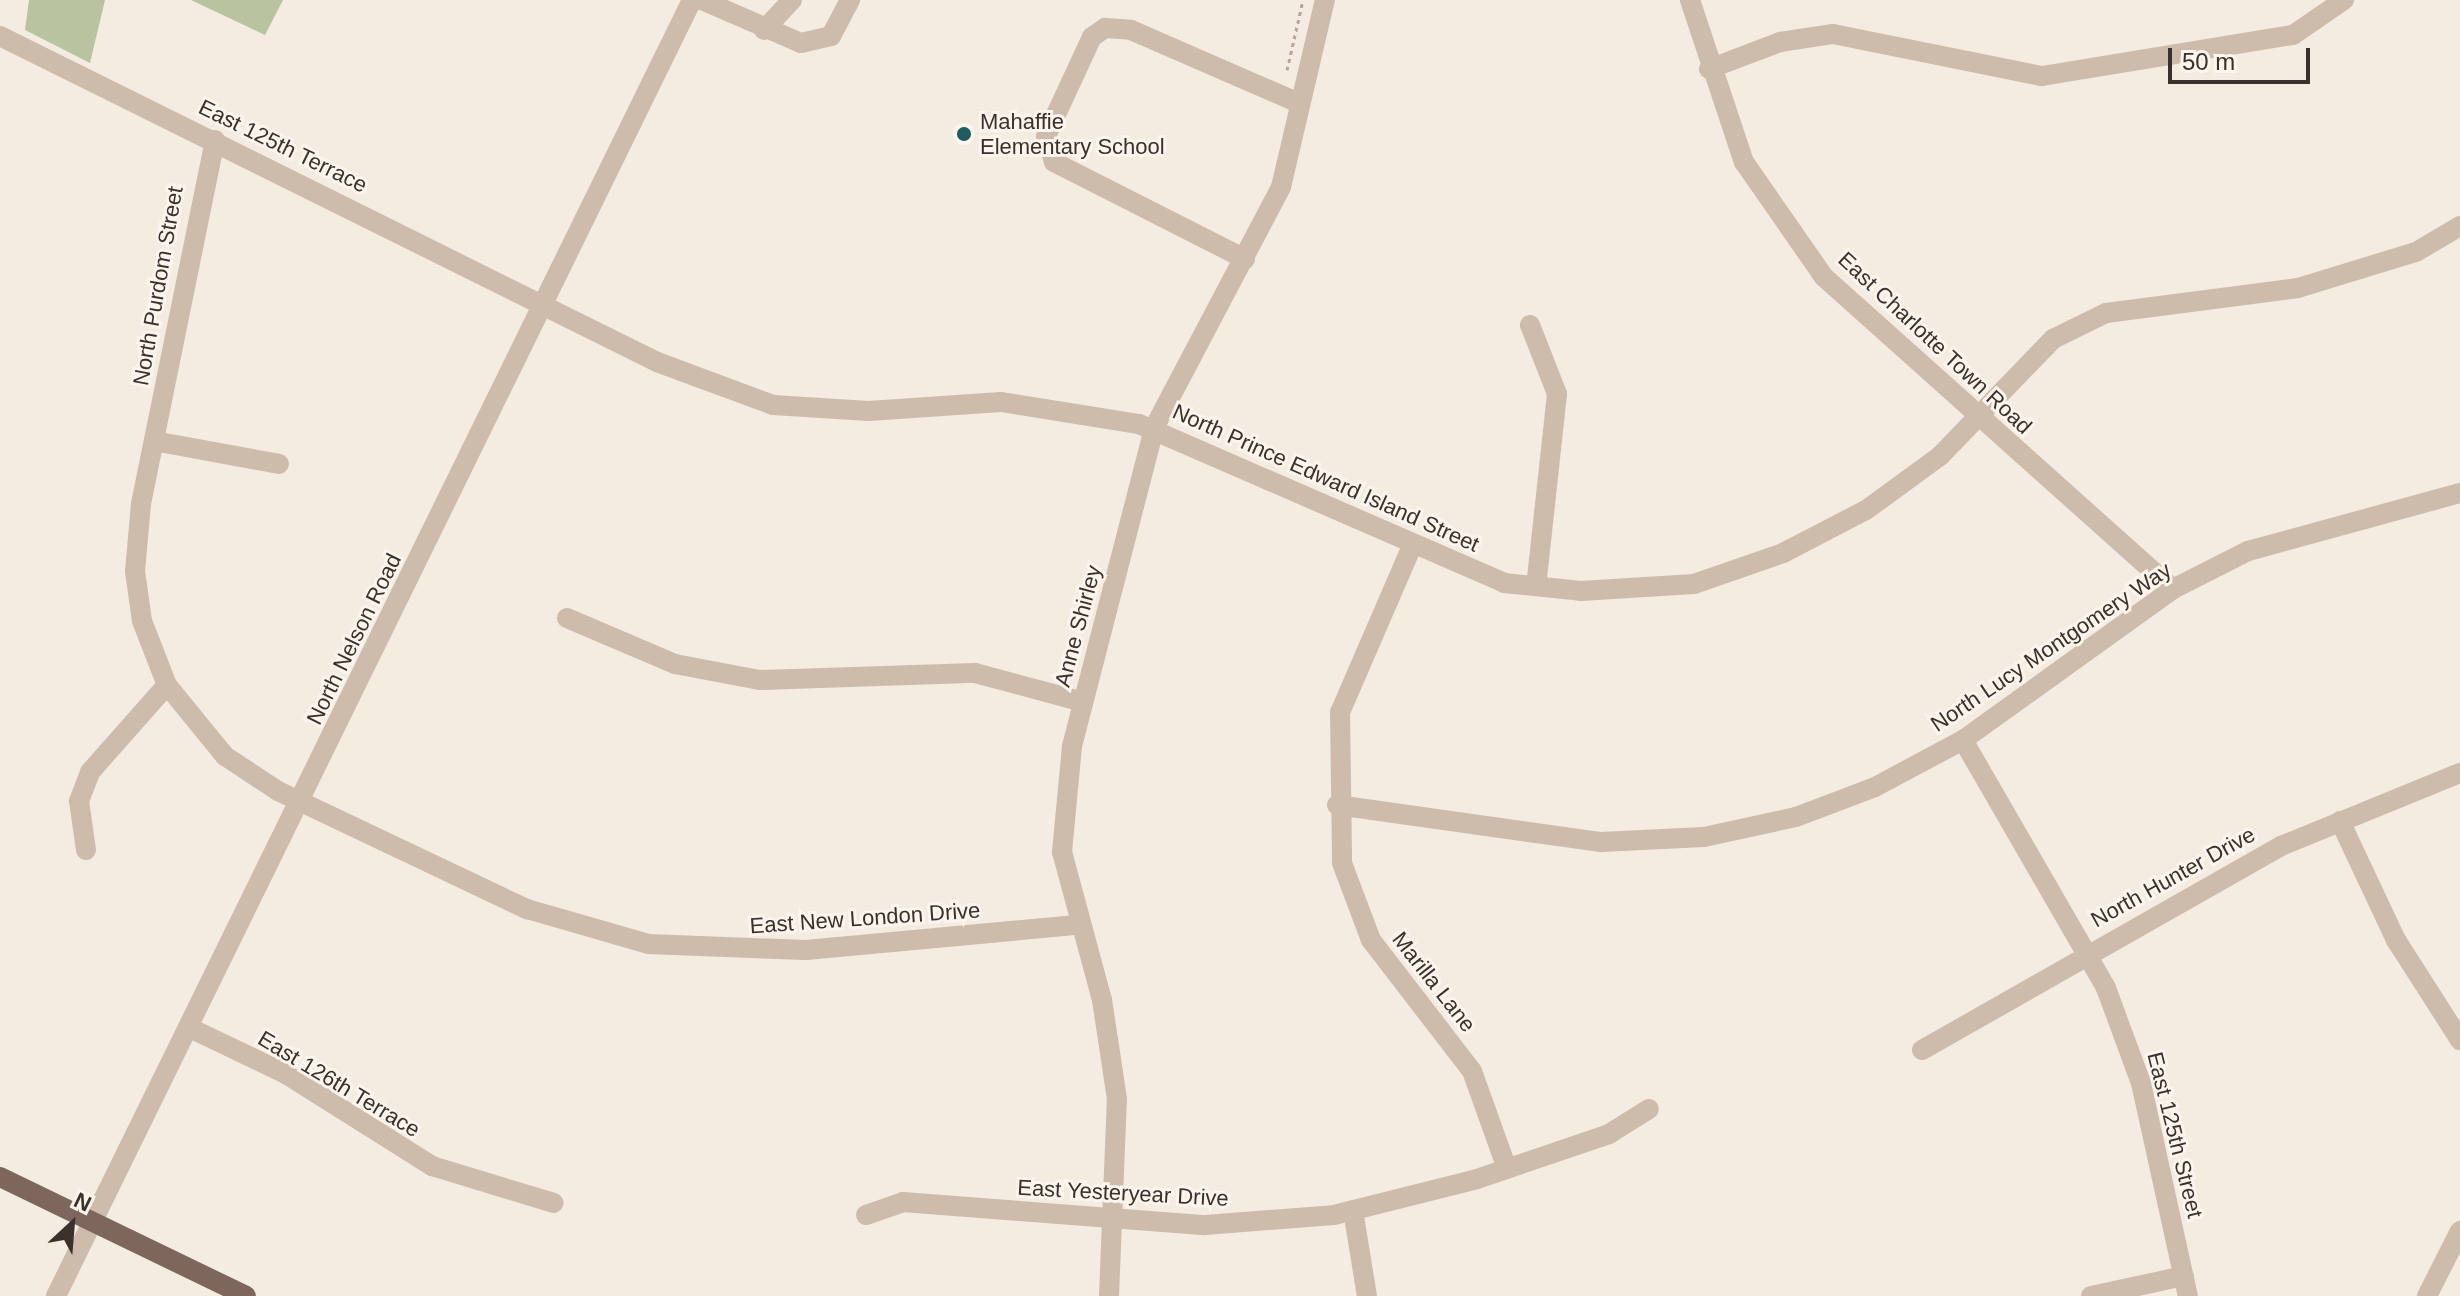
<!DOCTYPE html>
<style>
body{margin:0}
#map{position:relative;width:2460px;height:1296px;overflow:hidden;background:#f4ebe1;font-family:Arial,sans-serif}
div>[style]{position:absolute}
.green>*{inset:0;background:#b8c4a0}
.path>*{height:3px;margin-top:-1.5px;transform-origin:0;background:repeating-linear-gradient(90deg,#b9a596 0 4px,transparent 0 8px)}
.minor>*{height:20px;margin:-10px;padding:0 10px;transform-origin:10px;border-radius:10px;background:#cdbbac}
.major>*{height:20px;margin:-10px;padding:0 10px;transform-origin:10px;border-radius:10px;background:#7d675c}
.dots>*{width:22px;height:22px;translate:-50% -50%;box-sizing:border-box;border:4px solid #fbf5ee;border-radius:50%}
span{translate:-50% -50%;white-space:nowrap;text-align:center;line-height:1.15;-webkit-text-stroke:6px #fbf5ee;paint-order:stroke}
.poi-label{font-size:22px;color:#3b302b}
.left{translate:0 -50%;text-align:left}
.street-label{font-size:22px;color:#3b302b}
.north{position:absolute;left:32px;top:1184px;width:80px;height:80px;-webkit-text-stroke:6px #fbf5ee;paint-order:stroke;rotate:26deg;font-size:22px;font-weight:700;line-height:32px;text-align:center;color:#3b302b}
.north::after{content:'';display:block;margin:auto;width:28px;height:36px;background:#3b302b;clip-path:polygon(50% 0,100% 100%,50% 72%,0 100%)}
.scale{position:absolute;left:2168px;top:48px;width:142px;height:36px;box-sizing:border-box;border:4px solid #3b302b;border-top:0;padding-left:10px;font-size:24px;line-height:28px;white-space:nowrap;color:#3b302b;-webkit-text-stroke:6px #fbf5ee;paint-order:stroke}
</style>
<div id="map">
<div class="green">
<div style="clip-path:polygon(29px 0,105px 0,90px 63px,25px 30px)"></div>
<div style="clip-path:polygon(191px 0,283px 0,265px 35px)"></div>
</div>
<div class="path">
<div style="left:1287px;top:70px;width:72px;rotate:-77.1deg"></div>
</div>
<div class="minor">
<div style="left:702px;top:0;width:108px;rotate:23.5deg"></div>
<div style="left:801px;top:43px;width:31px;rotate:-13deg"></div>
<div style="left:831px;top:36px;width:41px;rotate:-62.2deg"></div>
<div style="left:1690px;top:0;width:171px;rotate:71.6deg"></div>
<div style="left:1744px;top:162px;width:140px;rotate:55.2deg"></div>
<div style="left:1824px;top:277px;width:468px;rotate:41.8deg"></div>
<div style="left:764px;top:30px;width:41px;rotate:-47deg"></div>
<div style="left:0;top:36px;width:733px;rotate:26.39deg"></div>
<div style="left:657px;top:362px;width:124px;rotate:20.3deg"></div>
<div style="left:773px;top:405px;width:96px;rotate:3.6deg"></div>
<div style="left:869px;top:411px;width:132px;rotate:-3.9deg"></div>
<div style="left:1001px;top:402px;width:140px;rotate:9.1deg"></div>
<div style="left:1139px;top:424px;width:398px;rotate:23.5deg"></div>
<div style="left:1504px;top:583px;width:77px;rotate:5.9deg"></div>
<div style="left:1581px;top:591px;width:113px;rotate:-3.5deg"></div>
<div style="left:1694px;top:584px;width:94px;rotate:-19.2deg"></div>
<div style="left:1783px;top:553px;width:93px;rotate:-27.4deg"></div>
<div style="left:1866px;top:510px;width:92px;rotate:-36.1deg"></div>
<div style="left:1940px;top:456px;width:163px;rotate:-46deg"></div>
<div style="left:2053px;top:339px;width:59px;rotate:-26.1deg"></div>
<div style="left:2106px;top:313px;width:194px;rotate:-7.4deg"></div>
<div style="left:2298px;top:288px;width:123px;rotate:-17deg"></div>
<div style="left:2416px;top:252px;width:51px;rotate:-30.6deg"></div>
<div style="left:1709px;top:69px;width:76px;rotate:-20.8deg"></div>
<div style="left:1780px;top:42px;width:54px;rotate:-8.6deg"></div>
<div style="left:1833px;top:34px;width:213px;rotate:11.4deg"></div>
<div style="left:2042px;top:76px;width:254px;rotate:-9.3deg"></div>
<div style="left:2293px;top:35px;width:62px;rotate:-34.5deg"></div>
<div style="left:215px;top:140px;width:371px;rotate:101.5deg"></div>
<div style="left:141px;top:504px;width:67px;rotate:95.1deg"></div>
<div style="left:135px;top:571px;width:50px;rotate:82deg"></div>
<div style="left:142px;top:621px;width:69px;rotate:68.7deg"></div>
<div style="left:167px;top:685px;width:92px;rotate:50.8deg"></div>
<div style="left:225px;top:756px;width:64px;rotate:33.4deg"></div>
<div style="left:278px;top:791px;width:276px;rotate:25.4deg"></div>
<div style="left:527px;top:909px;width:126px;rotate:16.1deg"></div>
<div style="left:648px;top:944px;width:158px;rotate:2.2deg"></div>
<div style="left:806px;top:950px;width:272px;rotate:-5.3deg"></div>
<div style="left:1245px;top:259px;width:214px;rotate:-153.1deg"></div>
<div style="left:1054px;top:162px;width:27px;rotate:-107deg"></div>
<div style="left:1046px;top:136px;width:109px;rotate:-65.1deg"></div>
<div style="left:1092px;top:37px;width:16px;rotate:-35deg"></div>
<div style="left:1105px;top:28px;width:26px;rotate:4deg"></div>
<div style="left:1131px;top:30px;width:183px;rotate:23.5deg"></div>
<div style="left:1530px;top:325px;width:74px;rotate:68.6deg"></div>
<div style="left:1557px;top:394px;width:193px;rotate:96.2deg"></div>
<div style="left:154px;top:441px;width:127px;rotate:10.4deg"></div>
<div style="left:1412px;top:546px;width:181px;rotate:113.4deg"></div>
<div style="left:1340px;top:712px;width:151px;rotate:89.2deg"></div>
<div style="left:1342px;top:863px;width:82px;rotate:69.4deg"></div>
<div style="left:1371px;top:940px;width:165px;rotate:52.4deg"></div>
<div style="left:1472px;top:1071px;width:104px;rotate:70.3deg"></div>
<div style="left:567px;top:618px;width:117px;rotate:23.1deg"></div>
<div style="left:675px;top:664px;width:86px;rotate:10.7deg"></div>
<div style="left:760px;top:680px;width:215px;rotate:-1.9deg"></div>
<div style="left:975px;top:673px;width:112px;rotate:15deg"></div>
<div style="left:1963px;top:740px;width:286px;rotate:60deg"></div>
<div style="left:2106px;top:988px;width:101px;rotate:69.8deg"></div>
<div style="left:2141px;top:1083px;width:218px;rotate:77.6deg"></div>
<div style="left:1337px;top:805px;width:267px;rotate:8deg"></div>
<div style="left:1601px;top:842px;width:103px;rotate:-2.8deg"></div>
<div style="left:1704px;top:837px;width:94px;rotate:-12.3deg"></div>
<div style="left:1796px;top:817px;width:85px;rotate:-20.8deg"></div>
<div style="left:1875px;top:787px;width:100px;rotate:-28.1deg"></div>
<div style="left:1963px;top:740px;width:259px;rotate:-35.7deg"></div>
<div style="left:2173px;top:589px;width:84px;rotate:-26.9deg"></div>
<div style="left:2248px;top:551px;width:220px;rotate:-15.3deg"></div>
<div style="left:2340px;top:821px;width:132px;rotate:64.8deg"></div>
<div style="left:2396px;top:940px;width:119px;rotate:57.4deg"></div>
<div style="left:86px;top:850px;width:49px;rotate:-98.1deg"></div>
<div style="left:79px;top:801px;width:31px;rotate:-69deg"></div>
<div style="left:90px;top:772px;width:116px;rotate:-48.5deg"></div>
<div style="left:192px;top:1029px;width:104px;rotate:25.6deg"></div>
<div style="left:286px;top:1074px;width:173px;rotate:32.2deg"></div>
<div style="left:432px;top:1166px;width:127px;rotate:16.9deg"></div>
<div style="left:1922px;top:1050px;width:413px;rotate:-29.6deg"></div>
<div style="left:2281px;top:846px;width:193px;rotate:-22.2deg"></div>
<div style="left:1353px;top:1210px;width:87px;rotate:80.8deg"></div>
<div style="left:866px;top:1215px;width:39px;rotate:-19deg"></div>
<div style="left:903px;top:1202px;width:303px;rotate:4.4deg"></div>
<div style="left:1205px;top:1225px;width:129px;rotate:-4.4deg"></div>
<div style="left:1334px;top:1215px;width:147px;rotate:-14.1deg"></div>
<div style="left:1477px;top:1179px;width:139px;rotate:-18.8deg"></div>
<div style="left:1609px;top:1134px;width:47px;rotate:-32deg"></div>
<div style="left:56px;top:1296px;width:1444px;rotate:-63.86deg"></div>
<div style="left:1109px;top:1296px;width:197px;rotate:-87.7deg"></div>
<div style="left:1117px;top:1099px;width:100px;rotate:-98.6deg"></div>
<div style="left:1102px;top:1000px;width:153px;rotate:-105.1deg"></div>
<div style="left:1062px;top:852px;width:106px;rotate:-84.6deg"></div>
<div style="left:1072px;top:746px;width:328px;rotate:-75.5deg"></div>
<div style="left:1154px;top:428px;width:272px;rotate:-62.2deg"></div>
<div style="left:1281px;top:187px;width:192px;rotate:-76.8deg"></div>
<div style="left:2091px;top:1296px;width:95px;rotate:-12.1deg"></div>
<div style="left:2427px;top:1296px;width:73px;rotate:-63.1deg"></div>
</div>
<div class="major">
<div style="left:0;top:1177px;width:273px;rotate:25.8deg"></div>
</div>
<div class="dots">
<div style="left:964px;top:134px;background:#1f5a5e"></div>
</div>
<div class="poi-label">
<span class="left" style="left:980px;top:134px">Mahaffie<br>Elementary School</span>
</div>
<div class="street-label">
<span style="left:283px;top:146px;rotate:26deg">East 125th Terrace</span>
<span style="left:158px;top:286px;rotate:-80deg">North Purdom Street</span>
<span style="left:1935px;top:343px;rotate:43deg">East Charlotte Town Road</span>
<span style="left:1326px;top:478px;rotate:24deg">North Prince Edward Island Street</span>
<span style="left:1078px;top:626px;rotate:-75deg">Anne Shirley</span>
<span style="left:354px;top:639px;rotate:-64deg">North Nelson Road</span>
<span style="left:2051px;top:647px;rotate:-34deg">North Lucy Montgomery Way</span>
<span style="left:2173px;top:877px;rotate:-29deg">North Hunter Drive</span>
<span style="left:865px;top:918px;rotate:-4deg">East New London Drive</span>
<span style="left:1434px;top:982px;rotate:52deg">Marilla Lane</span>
<span style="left:339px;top:1084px;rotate:31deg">East 126th Terrace</span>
<span style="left:2175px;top:1135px;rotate:76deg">East 125th Street</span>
<span style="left:1123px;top:1193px;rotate:3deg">East Yesteryear Drive</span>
</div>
<div class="north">N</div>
<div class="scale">50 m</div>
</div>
